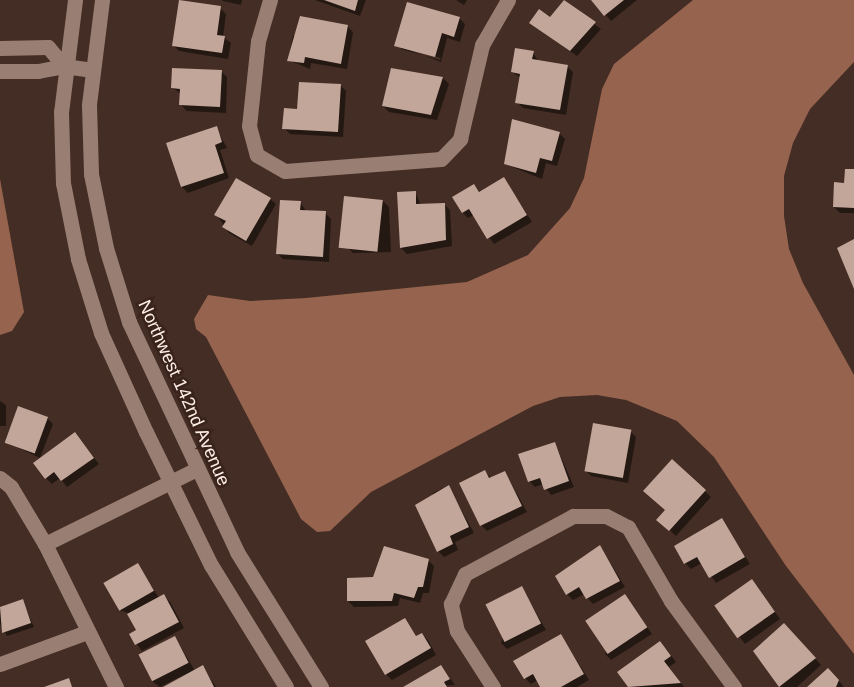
<!DOCTYPE html>
<style>
body{margin:0}
#map{position:relative;width:854px;height:687px;overflow:hidden;background:#442d24;font-family:Arial,sans-serif}
div>[style]{position:absolute}
.water>*{inset:0;background:#95634e}
.shadow>*{inset:0;background:#0007}
.building>*{inset:0;background:#c2a69a;transform-origin:0 0}
.minor>*{height:15px;margin:-7.5px;padding:0 7.5px;transform-origin:7.5px;border-radius:7.5px;background:#997e73}
span{translate:-50% -50%;white-space:nowrap;text-align:center;line-height:1.15;-webkit-text-stroke:5px #39231a;paint-order:stroke}
.street-label{font-size:18px;color:#feeee8}
</style>
<div id="map">
<div class="water">
<div style="clip-path:polygon(693px 0,854px 0,854px 62px,810px 109px,793px 143px,784px 176px,784px 216px,789px 249px,803px 283px,854px 375px,854px 654px,786px 566px,714px 457px,677px 421px,626px 400px,597px 395px,560px 397px,533px 406px,371px 492px,330px 531px,317px 532px,301px 519px,206px 337px,196px 329px,194px 319px,208px 295px,250px 301px,306px 298px,467px 282px,528px 255px,570px 208px,584px 178px,602px 89px,614px 64px)"></div>
<div style="clip-path:polygon(0 179px,24px 312px,12px 331px,0 335px)"></div>
</div>
<div class="shadow">
<div style="clip-path:polygon(222px 0,242px 0,241px 5px,223px 1px)"></div>
<div style="clip-path:polygon(315px 0,366px 0,360px 16px)"></div>
<div style="clip-path:polygon(456px 0,467px 0,464px 5px)"></div>
<div style="clip-path:polygon(593px 0,637px 0,611px 21px)"></div>
<div style="clip-path:polygon(563px 1px,601px 29px,577px 56px,530px 23px,551px 18px)"></div>
<div style="clip-path:polygon(220px 8px,226px 14px,223px 37px,231px 43px,228px 59px,179px 51px,173px 45px)"></div>
<div style="clip-path:polygon(evenodd,459px 18px,465px 24px,460px 42px,447px 38px,441px 62px,396px 45px,459px 18px,401px 46px,441px 58px,440px 60px,401px 49px,401px 46px)"></div>
<div style="clip-path:polygon(347px 26px,353px 32px,347px 69px,311px 63px,310px 69px,288px 60px,293px 36px)"></div>
<div style="clip-path:polygon(533px 53px,539px 62px,567px 66px,573px 72px,566px 115px,523px 108px,517px 102px,521px 78px,512px 72px)"></div>
<div style="clip-path:polygon(392px 70px,443px 78px,449px 84px,437px 120px,389px 112px,383px 106px)"></div>
<div style="clip-path:polygon(221px 71px,227px 77px,226px 113px,187px 111px,181px 105px,181px 94px,173px 88px)"></div>
<div style="clip-path:polygon(340px 85px,346px 91px,343px 137px,290px 134px,284px 128px)"></div>
<div style="clip-path:polygon(216px 128px,227px 148px,220px 150px,229px 178px,188px 193px,182px 187px)"></div>
<div style="clip-path:polygon(560px 134px,565px 139px,557px 166px,546px 163px,542px 179px,505px 164px)"></div>
<div style="clip-path:polygon(854px 171px,854px 213px,840px 213px,834px 207px)"></div>
<div style="clip-path:polygon(504px 179px,532px 222px,494px 244px,474px 215px,468px 218px,462px 212px,474px 185px,480px 192px)"></div>
<div style="clip-path:polygon(415px 192px,421px 205px,444px 204px,450px 210px,452px 246px,407px 254px,401px 248px)"></div>
<div style="clip-path:polygon(270px 199px,276px 204px,252px 246px,229px 233px,216px 214px)"></div>
<div style="clip-path:polygon(383px 201px,389px 207px,391px 252px,353px 253px,347px 247px)"></div>
<div style="clip-path:polygon(300px 202px,306px 211px,325px 213px,331px 219px,329px 262px,283px 259px,277px 253px)"></div>
<div style="clip-path:polygon(0 401px,6px 405px,6px 426px,0 426px)"></div>
<div style="clip-path:polygon(47px 418px,53px 424px,40px 458px,6px 442px)"></div>
<div style="clip-path:polygon(630px 431px,636px 437px,628px 483px,591px 476px,585px 470px)"></div>
<div style="clip-path:polygon(75px 434px,99px 464px,67px 487px,60px 478px,52px 484px,46px 478px)"></div>
<div style="clip-path:polygon(555px 443px,574px 487px,551px 495px,543px 484px,535px 487px,529px 481px)"></div>
<div style="clip-path:polygon(672px 461px,711px 497px,676px 536px,664px 525px)"></div>
<div style="clip-path:polygon(485px 472px,491px 478px,505px 472px,527px 512px,487px 531px,481px 525px)"></div>
<div style="clip-path:polygon(448px 486px,474px 533px,455px 542px,458px 550px,444px 557px,438px 551px,433px 493px)"></div>
<div style="clip-path:polygon(722px 520px,750px 564px,716px 583px,702px 563px,691px 569px,685px 563px)"></div>
<div style="clip-path:polygon(600px 546px,625px 587px,593px 604px,584px 594px,573px 600px,567px 594px)"></div>
<div style="clip-path:polygon(428px 560px,434px 566px,429px 593px,423px 593px,420px 603px,400px 598px,398px 606px,354px 607px,348px 601px,373px 578px)"></div>
<div style="clip-path:polygon(138px 564px,159px 598px,164px 596px,170px 602px,184px 628px,142px 651px,130px 635px,138px 631px,128px 613px,119px 610px)"></div>
<div style="clip-path:polygon(757px 587px,780px 619px,745px 644px,716px 606px)"></div>
<div style="clip-path:polygon(522px 588px,546px 630px,507px 649px,501px 643px)"></div>
<div style="clip-path:polygon(625px 596px,652px 634px,611px 660px,605px 654px)"></div>
<div style="clip-path:polygon(22px 600px,34px 627px,7px 636px,0 624px,0 608px)"></div>
<div style="clip-path:polygon(405px 620px,417px 637px,422px 634px,428px 640px,436px 655px,392px 680px,386px 674px)"></div>
<div style="clip-path:polygon(790px 630px,821px 665px,797px 687px,781px 687px,755px 651px)"></div>
<div style="clip-path:polygon(561px 636px,589px 680px,577px 687px,542px 687px,538px 680px,531px 684px,525px 678px)"></div>
<div style="clip-path:polygon(175px 637px,195px 671px,202px 667px,216px 687px,166px 687px,185px 674px,160px 687px,153px 682px,140px 655px)"></div>
<div style="clip-path:polygon(666px 649px,676px 662px,669px 667px,684px 687px,629px 687px,619px 673px)"></div>
<div style="clip-path:polygon(441px 666px,455px 685px,405px 687px)"></div>
<div style="clip-path:polygon(834px 675px,844px 687px,809px 687px)"></div>
</div>
<div class="building">
<div style="clip-path:polygon(179px 0,221px 6px,217px 35px,225px 36px,222px 53px,172px 46px)"></div>
<div style="clip-path:polygon(324px 0,358px 0,355px 11px)"></div>
<div style="clip-path:polygon(564px 0,596px 22px,570px 51px,529px 23px,539px 9px,550px 17px)"></div>
<div style="clip-path:polygon(591px 0,624px 0,604px 16px)"></div>
<div style="clip-path:polygon(407px 2px,460px 17px,454px 37px,442px 33px,435px 57px,394px 46px)"></div>
<div style="clip-path:polygon(300px 16px,348px 25px,341px 64px,305px 57px,304px 63px,287px 61px)"></div>
<div style="clip-path:polygon(515px 48px,534px 51px,532px 59px,568px 65px,560px 110px,515px 103px,520px 74px,511px 72px)"></div>
<div style="clip-path:polygon(172px 68px,222px 70px,220px 107px,179px 105px,180px 89px,171px 88px)"></div>
<div style="clip-path:polygon(391px 68px,443px 77px,431px 115px,382px 106px)"></div>
<div style="clip-path:polygon(299px 82px,341px 84px,338px 132px,282px 129px,284px 108px,297px 109px)"></div>
<div style="clip-path:polygon(512px 119px,560px 132px,552px 161px,540px 158px,536px 173px,504px 164px)"></div>
<div style="clip-path:polygon(217px 126px,222px 142px,215px 145px,224px 173px,181px 187px,166px 143px)"></div>
<div style="clip-path:polygon(845px 169px,854px 169px,854px 208px,833px 207px,834px 182px,844px 183px)"></div>
<div style="clip-path:polygon(504px 177px,527px 215px,487px 239px,469px 209px,462px 213px,452px 197px,474px 184px,479px 192px)"></div>
<div style="clip-path:polygon(236px 178px,271px 198px,246px 241px,222px 227px,226px 221px,214px 215px)"></div>
<div style="clip-path:polygon(416px 191px,416px 204px,445px 203px,446px 240px,400px 248px,397px 192px)"></div>
<div style="left:344px;top:196px;width:39px;height:52px;rotate:6deg"></div>
<div style="clip-path:polygon(280px 200px,301px 201px,300px 210px,326px 211px,323px 257px,276px 254px)"></div>
<div style="clip-path:polygon(854px 239px,854px 289px,837px 248px)"></div>
<div style="left:18px;top:406px;width:32px;height:39px;rotate:20deg"></div>
<div style="left:593px;top:423px;width:39px;height:49px;rotate:10deg"></div>
<div style="clip-path:polygon(75px 432px,94px 458px,61px 481px,54px 472px,45px 479px,33px 463px)"></div>
<div style="clip-path:polygon(555px 442px,569px 481px,544px 490px,540px 478px,528px 482px,518px 454px)"></div>
<div style="clip-path:polygon(672px 459px,706px 490px,669px 531px,656px 520px,665px 510px,643px 491px)"></div>
<div style="clip-path:polygon(485px 470px,489px 478px,505px 471px,522px 506px,480px 526px,459px 483px)"></div>
<div style="clip-path:polygon(449px 485px,469px 527px,450px 536px,453px 544px,437px 552px,415px 505px)"></div>
<div style="clip-path:polygon(722px 518px,745px 557px,709px 578px,697px 557px,684px 564px,674px 546px)"></div>
<div style="clip-path:polygon(600px 545px,620px 581px,586px 599px,579px 587px,566px 595px,555px 576px)"></div>
<div style="clip-path:polygon(384px 546px,429px 559px,423px 587px,418px 587px,414px 598px,394px 593px,392px 601px,347px 601px,347px 578px,373px 577px)"></div>
<div style="left:138px;top:563px;width:32px;height:40px;rotate:60deg"></div>
<div style="left:752px;top:579px;width:40px;height:46px;rotate:55deg"></div>
<div style="left:522px;top:586px;width:42px;height:41px;rotate:63deg"></div>
<div style="clip-path:polygon(164px 594px,179px 622px,135px 645px,129px 634px,136px 630px,127px 614px)"></div>
<div style="left:625px;top:594px;width:40px;height:48px;rotate:56deg"></div>
<div style="clip-path:polygon(23px 599px,31px 623px,2px 633px,0 607px)"></div>
<div style="clip-path:polygon(405px 618px,416px 636px,422px 633px,431px 648px,385px 675px,365px 641px)"></div>
<div style="clip-path:polygon(784px 623px,816px 658px,779px 687px,753px 651px)"></div>
<div style="clip-path:polygon(561px 634px,584px 674px,561px 687px,540px 687px,533px 674px,524px 679px,513px 661px)"></div>
<div style="left:175px;top:636px;width:30px;height:41px;rotate:63deg"></div>
<div style="clip-path:polygon(660px 641px,671px 656px,664px 661px,681px 683px,628px 687px,617px 672px)"></div>
<div style="clip-path:polygon(203px 665px,214px 687px,163px 687px)"></div>
<div style="clip-path:polygon(441px 665px,450px 679px,444px 682px,447px 687px,403px 687px)"></div>
<div style="clip-path:polygon(828px 668px,839px 680px,836px 687px,807px 687px)"></div>
<div style="clip-path:polygon(69px 678px,72px 687px,44px 687px)"></div>
</div>
<div class="minor">
<div style="left:75px;top:0;width:113px;rotate:97.1deg"></div>
<div style="left:61px;top:112px;width:71px;rotate:88.4deg"></div>
<div style="left:63px;top:183px;width:77px;rotate:78.8deg"></div>
<div style="left:78px;top:259px;width:77px;rotate:72.7deg"></div>
<div style="left:101px;top:333px;width:109px;rotate:65.6deg"></div>
<div style="left:146px;top:432px;width:148px;rotate:64deg"></div>
<div style="left:211px;top:565px;width:143px;rotate:58.4deg"></div>
<div style="left:102px;top:0;width:106px;rotate:97.1deg"></div>
<div style="left:89px;top:105px;width:69px;rotate:88.3deg"></div>
<div style="left:91px;top:174px;width:76px;rotate:78.5deg"></div>
<div style="left:106px;top:248px;width:77px;rotate:72.7deg"></div>
<div style="left:129px;top:322px;width:254px;rotate:64.8deg"></div>
<div style="left:237px;top:552px;width:159px;rotate:58.1deg"></div>
<div style="left:270px;top:0;width:43px;rotate:106.3deg"></div>
<div style="left:258px;top:41px;width:85px;rotate:96deg"></div>
<div style="left:249px;top:126px;width:30px;rotate:75deg"></div>
<div style="left:257px;top:155px;width:32px;rotate:30deg"></div>
<div style="left:285px;top:171px;width:156px;rotate:-4.4deg"></div>
<div style="left:441px;top:159px;width:28px;rotate:-46deg"></div>
<div style="left:460px;top:139px;width:97px;rotate:-76.8deg"></div>
<div style="left:482px;top:45px;width:52px;rotate:-60deg"></div>
<div style="left:0;top:48px;width:48px;rotate:-1.2deg"></div>
<div style="left:48px;top:47px;width:25px;rotate:50deg"></div>
<div style="left:0;top:71px;width:38px"></div>
<div style="left:38px;top:71px;width:26px;rotate:-11deg"></div>
<div style="left:64px;top:66px;width:29px;rotate:8deg"></div>
<div style="left:0;top:478px;width:14px;rotate:39deg"></div>
<div style="left:11px;top:487px;width:66px;rotate:59.2deg"></div>
<div style="left:45px;top:544px;width:160px;rotate:63.6deg"></div>
<div style="left:45px;top:544px;width:169px;rotate:-26.3deg"></div>
<div style="left:0;top:664px;width:93px;rotate:-20.2deg"></div>
<div style="left:493px;top:687px;width:67px;rotate:-122.7deg"></div>
<div style="left:457px;top:631px;width:28px;rotate:-103deg"></div>
<div style="left:451px;top:604px;width:33px;rotate:-65deg"></div>
<div style="left:465px;top:574px;width:123px;rotate:-28.2deg"></div>
<div style="left:573px;top:516px;width:33px"></div>
<div style="left:606px;top:516px;width:25px;rotate:27deg"></div>
<div style="left:628px;top:527px;width:86px;rotate:59.8deg"></div>
<div style="left:671px;top:601px;width:107px;rotate:53.8deg"></div>
</div>
<div class="street-label">
<span style="left:184px;top:393px;rotate:66deg">Northwest 142nd Avenue</span>
</div>
</div>
